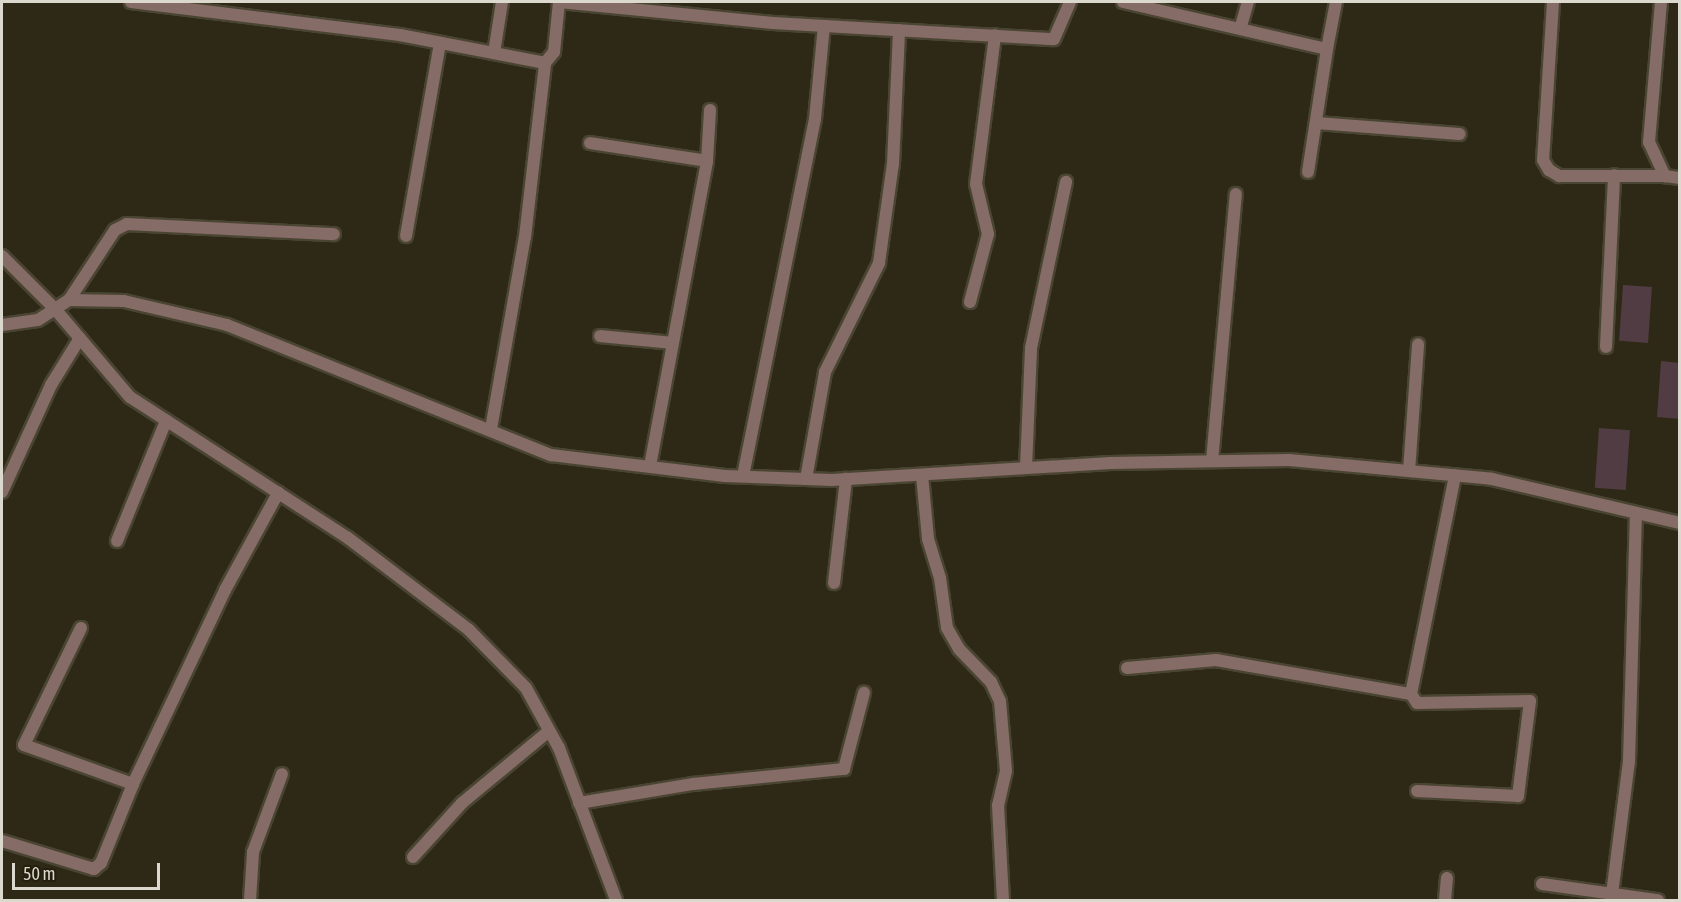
<!DOCTYPE html>
<style>
body{margin:0}
#map{position:relative;width:1681px;height:902px;overflow:hidden;background:#2e2916;font-family:"Asap Condensed",sans-serif}
div>[style]{position:absolute}
.building>*{inset:0;background:#523c43;transform-origin:0 0}
.roads{filter:drop-shadow(2px 0 #4a4533) drop-shadow(-2px 0 #4a4533) drop-shadow(0 2px #4a4533) drop-shadow(0 -2px #4a4533)}
.minor>*{height:12px;margin:-6px;padding:0 6px;transform-origin:6px;border-radius:6px;background:#866c66}
.tertiary>*{height:12px;margin:-6px;padding:0 6px;transform-origin:6px;border-radius:6px;background:#866c66}
span{translate:-50% -50%;white-space:nowrap;text-align:center;line-height:1.15;-webkit-text-stroke:6px #241f0d;paint-order:stroke}
.frame{position:absolute;inset:0;border:3px solid #dbd8cd;pointer-events:none}
.scale{position:absolute;left:12px;top:863px;width:148px;height:27px;box-sizing:border-box;border:3px solid #dbd8cd;border-top:0;padding-left:8px;font-size:18px;line-height:21px;white-space:nowrap;color:#dbd8cd;-webkit-text-stroke:4px #241f0d;paint-order:stroke}
</style>
<div id="map">
<div class="building">
<div style="left:1623px;top:285px;width:29px;height:56px;rotate:4deg"></div>
<div style="clip-path:polygon(1661px 361px,1680px 363px,1680px 419px,1657px 417px)"></div>
<div style="left:1599px;top:428px;width:31px;height:60px;rotate:4deg"></div>
</div>
<div class="roads">
<div class="minor">
<div style="left:131px;top:2px;width:271px;rotate:7deg"></div>
<div style="left:400px;top:35px;width:148px;rotate:10.9deg"></div>
<div style="left:545px;top:63px;width:14px;rotate:-51deg"></div>
<div style="left:554px;top:52px;width:50px;rotate:-84.3deg"></div>
<div style="left:559px;top:2px;width:215px;rotate:5.6deg"></div>
<div style="left:773px;top:23px;width:281px;rotate:3.3deg"></div>
<div style="left:1054px;top:39px;width:40px;rotate:-66.6deg"></div>
<div style="left:1123px;top:2px;width:209px;rotate:13deg"></div>
<div style="left:1327px;top:49px;width:48px;rotate:-79.2deg"></div>
<div style="left:1553px;top:2px;width:158px;rotate:93.6deg"></div>
<div style="left:1543px;top:160px;width:12px;rotate:59deg"></div>
<div style="left:1549px;top:170px;width:12px;rotate:31deg"></div>
<div style="left:1559px;top:176px;width:106px"></div>
<div style="left:1661px;top:2px;width:141px;rotate:94.9deg"></div>
<div style="left:1649px;top:142px;width:38px;rotate:65deg"></div>
<div style="left:1665px;top:176px;width:15px;rotate:8deg"></div>
<div style="left:1241px;top:26px;width:25px;rotate:-74deg"></div>
<div style="left:494px;top:53px;width:52px;rotate:-81.1deg"></div>
<div style="left:1316px;top:123px;width:144px;rotate:4.4deg"></div>
<div style="left:590px;top:143px;width:118px;rotate:8.7deg"></div>
<div style="left:1308px;top:172px;width:124px;rotate:-81.2deg"></div>
<div style="left:406px;top:236px;width:196px;rotate:-80deg"></div>
<div style="left:69px;top:300px;width:84px;rotate:-56.7deg"></div>
<div style="left:115px;top:230px;width:13px;rotate:-27deg"></div>
<div style="left:127px;top:224px;width:207px;rotate:2.8deg"></div>
<div style="left:970px;top:302px;width:70px;rotate:-75.2deg"></div>
<div style="left:988px;top:234px;width:51px;rotate:-103.5deg"></div>
<div style="left:976px;top:184px;width:150px;rotate:-82.7deg"></div>
<div style="left:2px;top:325px;width:36px;rotate:-8deg"></div>
<div style="left:38px;top:320px;width:37px;rotate:-33deg"></div>
<div style="left:69px;top:300px;width:55px;rotate:1deg"></div>
<div style="left:124px;top:301px;width:106px;rotate:13.1deg"></div>
<div style="left:227px;top:325px;width:349px;rotate:21.9deg"></div>
<div style="left:551px;top:455px;width:175px;rotate:6.9deg"></div>
<div style="left:725px;top:476px;width:107px;rotate:2.1deg"></div>
<div style="left:832px;top:480px;width:279px;rotate:-3.5deg"></div>
<div style="left:1110px;top:463px;width:179px;rotate:-1deg"></div>
<div style="left:1289px;top:460px;width:204px;rotate:5.3deg"></div>
<div style="left:1492px;top:479px;width:193px;rotate:13.2deg"></div>
<div style="left:600px;top:336px;width:73px;rotate:5.5deg"></div>
<div style="left:1606px;top:347px;width:172px;rotate:-87.3deg"></div>
<div style="left:491px;top:429px;width:195px;rotate:-80deg"></div>
<div style="left:525px;top:237px;width:175px;rotate:-83.4deg"></div>
<div style="left:1212px;top:461px;width:268px;rotate:-84.9deg"></div>
<div style="left:650px;top:466px;width:310px;rotate:-79.4deg"></div>
<div style="left:707px;top:161px;width:51px;rotate:-86.6deg"></div>
<div style="left:1026px;top:468px;width:120px;rotate:-87.6deg"></div>
<div style="left:1031px;top:348px;width:170px;rotate:-78.1deg"></div>
<div style="left:1409px;top:471px;width:127px;rotate:-85.9deg"></div>
<div style="left:922px;top:475px;width:64px;rotate:84.6deg"></div>
<div style="left:928px;top:539px;width:41px;rotate:72.9deg"></div>
<div style="left:940px;top:578px;width:50px;rotate:82deg"></div>
<div style="left:947px;top:628px;width:24px;rotate:60deg"></div>
<div style="left:959px;top:649px;width:46px;rotate:45.9deg"></div>
<div style="left:991px;top:682px;width:21px;rotate:65deg"></div>
<div style="left:1000px;top:701px;width:70px;rotate:85.1deg"></div>
<div style="left:1006px;top:771px;width:35px;rotate:103deg"></div>
<div style="left:998px;top:805px;width:95px;rotate:87deg"></div>
<div style="left:743px;top:476px;width:364px;rotate:-78.6deg"></div>
<div style="left:815px;top:119px;width:93px;rotate:-84.5deg"></div>
<div style="left:806px;top:479px;width:109px;rotate:-79.9deg"></div>
<div style="left:825px;top:372px;width:122px;rotate:-63.6deg"></div>
<div style="left:879px;top:263px;width:100px;rotate:-82deg"></div>
<div style="left:893px;top:164px;width:134px;rotate:-87.4deg"></div>
<div style="left:2px;top:492px;width:118px;rotate:-65.4deg"></div>
<div style="left:51px;top:385px;width:55px;rotate:-58.3deg"></div>
<div style="left:117px;top:541px;width:130px;rotate:-67.8deg"></div>
<div style="left:834px;top:583px;width:105px;rotate:-83.4deg"></div>
<div style="left:81px;top:628px;width:130px;rotate:116deg"></div>
<div style="left:24px;top:745px;width:116px;rotate:19.7deg"></div>
<div style="left:133px;top:784px;width:215px;rotate:-64.6deg"></div>
<div style="left:225px;top:590px;width:111px;rotate:-61.3deg"></div>
<div style="left:1127px;top:668px;width:89px;rotate:-5.1deg"></div>
<div style="left:1216px;top:660px;width:198px;rotate:9.9deg"></div>
<div style="left:1411px;top:694px;width:223px;rotate:-78.6deg"></div>
<div style="left:1411px;top:694px;width:11px;rotate:56deg"></div>
<div style="left:1417px;top:703px;width:113px;rotate:-1deg"></div>
<div style="left:1530px;top:701px;width:96px;rotate:97.2deg"></div>
<div style="left:1518px;top:796px;width:101px;rotate:-177.2deg"></div>
<div style="left:579px;top:803px;width:116px;rotate:-9.5deg"></div>
<div style="left:693px;top:784px;width:152px;rotate:-5.7deg"></div>
<div style="left:844px;top:769px;width:79px;rotate:-75.3deg"></div>
<div style="left:2px;top:841px;width:96px;rotate:16.9deg"></div>
<div style="left:94px;top:869px;width:9px;rotate:-41deg"></div>
<div style="left:101px;top:863px;width:85px;rotate:-67.9deg"></div>
<div style="left:413px;top:857px;width:73px;rotate:-47.8deg"></div>
<div style="left:462px;top:803px;width:113px;rotate:-39.6deg"></div>
<div style="left:1542px;top:884px;width:117px;rotate:7.9deg"></div>
<div style="left:1612px;top:894px;width:134px;rotate:-82.7deg"></div>
<div style="left:1629px;top:761px;width:247px;rotate:-88.4deg"></div>
<div style="left:250px;top:900px;width:48px;rotate:-86.4deg"></div>
<div style="left:253px;top:852px;width:83px;rotate:-69.6deg"></div>
<div style="left:1445px;top:900px;width:22px;rotate:-85deg"></div>
</div>
<div class="tertiary">
<div style="left:2px;top:256px;width:75px;rotate:45deg"></div>
<div style="left:55px;top:309px;width:116px;rotate:49.6deg"></div>
<div style="left:130px;top:397px;width:260px;rotate:32.9deg"></div>
<div style="left:348px;top:538px;width:152px;rotate:37.2deg"></div>
<div style="left:469px;top:630px;width:81px;rotate:45.5deg"></div>
<div style="left:526px;top:688px;width:68px;rotate:61.2deg"></div>
<div style="left:559px;top:748px;width:162px;rotate:69.4deg"></div>
</div>
</div>
<div class="frame"></div>
<div class="scale">50 m</div>
</div>
